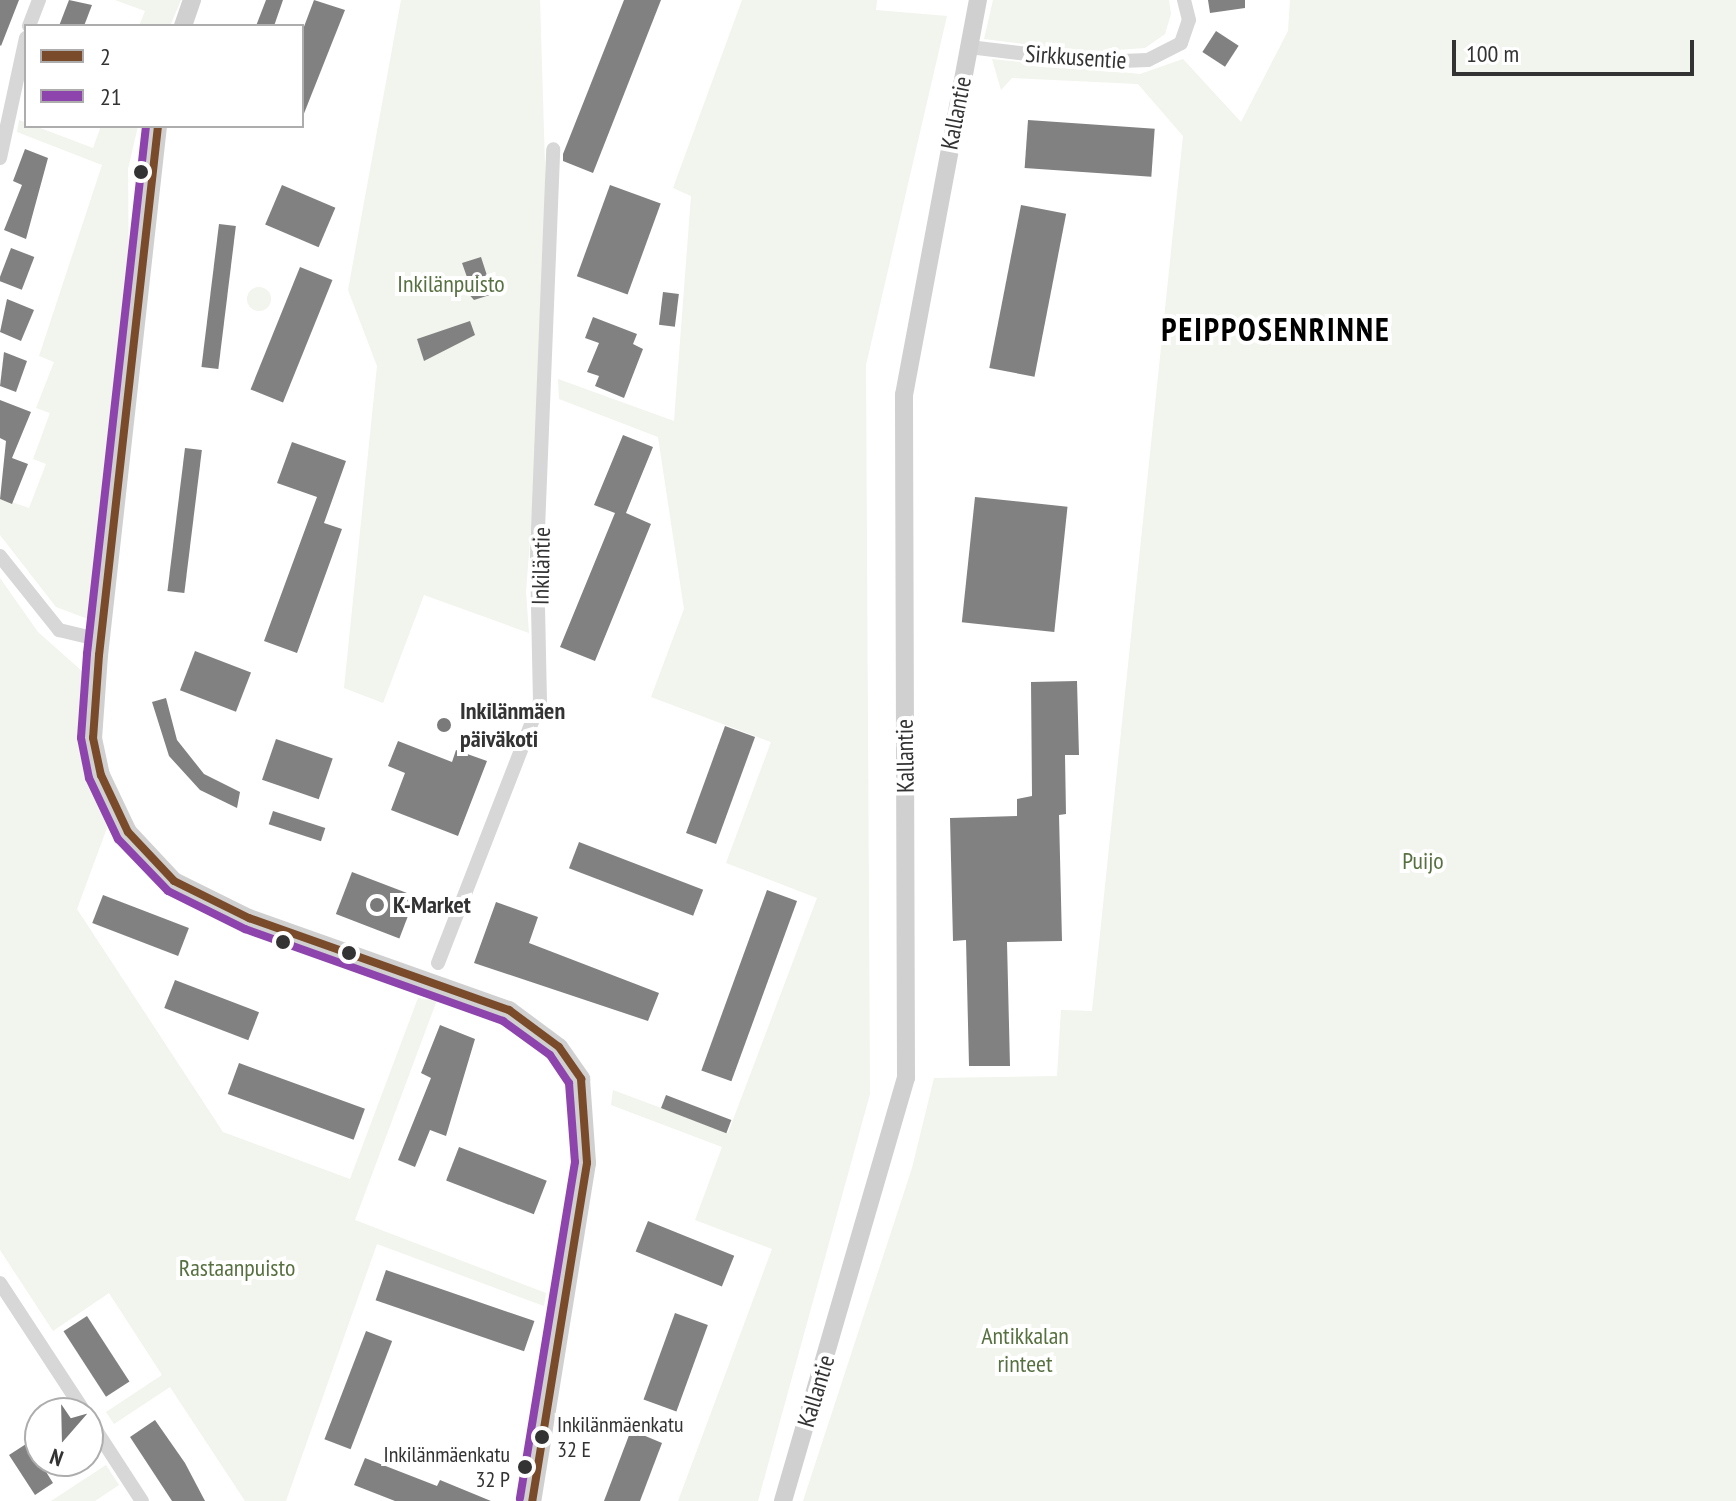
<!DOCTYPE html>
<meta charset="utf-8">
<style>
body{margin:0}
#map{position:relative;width:1736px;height:1501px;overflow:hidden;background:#fff;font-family:"PT Sans Narrow",sans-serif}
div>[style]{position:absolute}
.green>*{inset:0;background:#f1f5ed}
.round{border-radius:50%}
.building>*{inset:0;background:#818181;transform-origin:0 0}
.street>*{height:14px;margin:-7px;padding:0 7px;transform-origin:7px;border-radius:7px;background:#d7d7d7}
.secondary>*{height:18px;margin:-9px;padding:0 9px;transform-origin:9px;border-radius:9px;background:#d0d0d0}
.bus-1>*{height:8px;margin:-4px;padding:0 4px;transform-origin:4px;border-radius:4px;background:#7a4b2a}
.bus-2>*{height:8px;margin:-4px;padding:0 4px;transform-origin:4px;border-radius:4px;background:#8e44ad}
.dots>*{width:22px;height:22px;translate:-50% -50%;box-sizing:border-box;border:4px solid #fff;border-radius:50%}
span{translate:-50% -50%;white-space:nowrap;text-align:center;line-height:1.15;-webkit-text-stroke:8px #fff;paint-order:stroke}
.bus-label{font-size:22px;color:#333}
.left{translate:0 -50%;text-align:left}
.right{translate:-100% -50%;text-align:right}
.street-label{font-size:24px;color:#333}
.park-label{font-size:24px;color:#56703f}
.poi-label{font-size:24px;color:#333;font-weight:700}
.district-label{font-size:32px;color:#000;font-weight:700;letter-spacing:2px}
.legend{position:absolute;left:24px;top:24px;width:280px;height:104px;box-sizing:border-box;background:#fff;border:2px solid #adadad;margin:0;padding:10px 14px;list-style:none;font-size:24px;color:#333}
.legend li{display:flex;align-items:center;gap:16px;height:40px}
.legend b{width:40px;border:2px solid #adadad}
.north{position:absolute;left:24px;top:1397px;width:80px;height:80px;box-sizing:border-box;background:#fff;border:2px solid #adadad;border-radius:50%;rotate:200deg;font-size:22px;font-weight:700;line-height:32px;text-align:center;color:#333}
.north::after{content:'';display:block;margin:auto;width:28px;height:36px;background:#7a7a7a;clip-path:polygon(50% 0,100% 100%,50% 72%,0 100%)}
.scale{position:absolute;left:1452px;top:40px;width:242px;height:36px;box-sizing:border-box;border:4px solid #333;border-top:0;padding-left:10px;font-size:24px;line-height:28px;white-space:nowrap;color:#333;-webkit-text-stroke:6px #fff;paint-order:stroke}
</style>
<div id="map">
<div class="green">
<div style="clip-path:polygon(115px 0,181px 0,170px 26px,139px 26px,145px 11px)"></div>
<div style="clip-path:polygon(401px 0,540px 0,549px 296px,526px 592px,529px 633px,424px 595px,383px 703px,344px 688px,377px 366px,348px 290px)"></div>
<div style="clip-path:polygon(742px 0,877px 0,876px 10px,947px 16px,866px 365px,870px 1094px,758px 1501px,678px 1501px,772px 1249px,695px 1220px,722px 1147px,611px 1105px,613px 1090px,728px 1133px,817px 898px,726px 863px,771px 742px,651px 697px,684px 609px,658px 437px,559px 399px,558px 379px,674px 421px,691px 196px,673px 188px)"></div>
<div style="clip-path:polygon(993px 0,1169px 0,1171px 14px,1165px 34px,1145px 48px,1087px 52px,984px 39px)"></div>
<div style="clip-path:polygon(1290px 0,1736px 0,1736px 1501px,803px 1501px,912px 1168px,934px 1078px,1057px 1076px,1061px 1010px,1092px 1011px,1183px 136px,1138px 84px,1012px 78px,1001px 90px,992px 59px,1140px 74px,1183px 59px,1241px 122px,1288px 31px)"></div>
<div style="clip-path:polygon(19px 120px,93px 148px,101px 126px,138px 126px,128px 169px,129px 278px,88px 619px,56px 607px,0 535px,0 498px,29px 508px,46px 464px,33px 459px,50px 413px,36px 408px,54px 362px,39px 356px,102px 165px,17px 132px)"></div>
<div class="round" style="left:247px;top:287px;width:24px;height:24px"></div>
<div style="clip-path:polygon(0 578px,38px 632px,83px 672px,80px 746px,107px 828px,77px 909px,223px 1132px,350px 1179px,418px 998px,437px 1000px,355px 1220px,546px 1293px,544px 1306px,377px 1244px,286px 1501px,245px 1501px,170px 1387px,114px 1424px,106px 1412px,162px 1375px,109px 1293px,53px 1331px,0 1250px)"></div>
<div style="clip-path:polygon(106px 1465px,119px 1485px,95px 1501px,51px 1501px)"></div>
</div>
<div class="building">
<div style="clip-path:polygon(0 0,19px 0,1px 46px,0 45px)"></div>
<div style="clip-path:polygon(69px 0,92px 5px,84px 26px,59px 26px)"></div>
<div style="clip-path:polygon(266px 0,283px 0,274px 26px,256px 26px)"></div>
<div style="clip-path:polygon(314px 0,345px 10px,303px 116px,302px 32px)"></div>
<div style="clip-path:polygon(624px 0,661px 0,593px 173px,563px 161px,563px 154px)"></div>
<div style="clip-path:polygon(1208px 0,1245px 0,1245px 8px,1210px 13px)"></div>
<div style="left:1216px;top:31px;width:27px;height:25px;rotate:33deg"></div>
<div style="left:1028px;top:120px;width:127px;height:48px;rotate:4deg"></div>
<div style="clip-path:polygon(25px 149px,48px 158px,26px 239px,4px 230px,22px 185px,13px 181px)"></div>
<div style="left:282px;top:185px;width:58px;height:43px;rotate:23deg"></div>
<div style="left:610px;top:185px;width:54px;height:97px;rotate:20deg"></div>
<div style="left:1021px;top:205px;width:46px;height:166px;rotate:11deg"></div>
<div style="left:219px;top:224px;width:17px;height:144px;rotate:7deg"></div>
<div style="left:11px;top:248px;width:25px;height:35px;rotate:21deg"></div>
<div style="clip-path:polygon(481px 257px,493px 294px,474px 300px,459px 283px,468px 280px,462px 263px)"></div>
<div style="left:300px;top:267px;width:35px;height:132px;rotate:22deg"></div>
<div style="left:663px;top:292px;width:16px;height:33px;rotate:7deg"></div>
<div style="clip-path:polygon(7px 299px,34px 310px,21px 341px,0 332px)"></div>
<div style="clip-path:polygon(593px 317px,637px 334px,633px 344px,643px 349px,624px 398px,595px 386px,599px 376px,587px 372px,599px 343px,585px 338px)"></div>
<div style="clip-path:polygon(470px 321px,475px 335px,424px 361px,417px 339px)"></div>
<div style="clip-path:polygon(4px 352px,27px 361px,16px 392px,0 386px)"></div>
<div style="clip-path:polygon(0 400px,31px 412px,12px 458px,28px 464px,12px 504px,0 499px,6px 441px,0 438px)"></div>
<div style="clip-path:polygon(623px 435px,653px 447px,626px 513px,651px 524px,595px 661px,560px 647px,615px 513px,594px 505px)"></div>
<div style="clip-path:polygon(292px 442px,346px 461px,324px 523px,342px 529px,297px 653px,264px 641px,317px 497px,277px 483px)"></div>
<div style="left:185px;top:448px;width:17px;height:144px;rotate:7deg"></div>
<div style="left:975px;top:497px;width:93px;height:126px;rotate:6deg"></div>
<div style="left:195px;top:651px;width:60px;height:42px;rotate:21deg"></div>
<div style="clip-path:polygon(1077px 681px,1079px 755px,1065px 755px,1066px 814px,1059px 815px,1062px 941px,1007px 942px,1010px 1066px,969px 1066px,966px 940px,953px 941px,950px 818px,1017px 816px,1017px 799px,1032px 796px,1031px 682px)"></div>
<div style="clip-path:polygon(166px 698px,177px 740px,204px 774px,240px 792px,237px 808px,200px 790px,169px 756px,152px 702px)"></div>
<div style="left:725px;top:726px;width:32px;height:114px;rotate:20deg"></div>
<div style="left:276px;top:739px;width:60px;height:43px;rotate:19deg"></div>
<div style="clip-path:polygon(398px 741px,452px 762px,456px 750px,487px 761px,458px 836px,391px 810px,405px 773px,388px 766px)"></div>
<div style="left:273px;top:811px;width:55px;height:14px;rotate:18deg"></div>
<div style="left:579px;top:842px;width:133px;height:28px;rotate:21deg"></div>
<div style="left:352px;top:872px;width:68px;height:45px;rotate:21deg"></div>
<div style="left:767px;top:890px;width:32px;height:192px;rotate:20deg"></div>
<div style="left:103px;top:895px;width:92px;height:30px;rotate:21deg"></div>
<div style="clip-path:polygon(496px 902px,538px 917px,529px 943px,659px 993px,648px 1021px,474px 963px)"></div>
<div style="left:175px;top:980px;width:90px;height:30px;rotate:21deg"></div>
<div style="clip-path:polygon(440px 1025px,475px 1039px,446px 1136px,430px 1130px,415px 1167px,398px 1160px,431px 1078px,421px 1073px)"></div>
<div style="left:239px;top:1063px;width:134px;height:33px;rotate:20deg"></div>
<div style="left:666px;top:1095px;width:70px;height:14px;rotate:21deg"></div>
<div style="left:459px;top:1147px;width:94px;height:36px;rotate:21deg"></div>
<div style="left:648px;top:1221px;width:93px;height:33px;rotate:22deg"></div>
<div style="left:386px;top:1270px;width:157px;height:32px;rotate:19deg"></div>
<div style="left:675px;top:1313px;width:35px;height:92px;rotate:20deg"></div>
<div style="left:87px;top:1316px;width:78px;height:28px;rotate:57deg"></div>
<div style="left:366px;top:1331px;width:28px;height:116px;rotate:21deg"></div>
<div style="clip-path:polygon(155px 1420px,185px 1463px,205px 1501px,172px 1501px,130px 1437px)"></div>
<div style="clip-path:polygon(631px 1430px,662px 1443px,640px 1501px,604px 1501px)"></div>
<div style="clip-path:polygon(40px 1435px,40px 1462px,53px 1483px,35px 1495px,9px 1455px)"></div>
<div style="clip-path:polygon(365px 1458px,437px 1486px,440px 1480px,491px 1501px,395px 1501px,354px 1485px)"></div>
</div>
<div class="street">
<div style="left:29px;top:26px;width:28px;rotate:-69deg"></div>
<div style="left:969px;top:47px;width:127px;rotate:6.8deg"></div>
<div style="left:1095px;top:62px;width:53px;rotate:-2.2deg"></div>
<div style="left:1148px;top:60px;width:37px;rotate:-27deg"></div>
<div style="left:1181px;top:43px;width:24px;rotate:-71deg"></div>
<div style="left:1189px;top:20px;width:21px;rotate:-104deg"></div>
<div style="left:0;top:158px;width:123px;rotate:-77.8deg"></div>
<div style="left:0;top:556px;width:95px;rotate:51.4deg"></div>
<div style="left:59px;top:630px;width:43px;rotate:13.4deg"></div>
<div style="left:438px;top:963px;width:280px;rotate:-68.7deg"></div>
<div style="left:540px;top:702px;width:148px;rotate:-91.2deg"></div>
<div style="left:537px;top:554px;width:405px;rotate:-87.7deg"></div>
<div style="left:0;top:1283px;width:155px;rotate:56.8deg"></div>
<div style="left:88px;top:1418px;width:99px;rotate:57deg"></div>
</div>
<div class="secondary">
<div style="left:183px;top:26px;width:28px;rotate:-71deg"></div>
<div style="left:158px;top:126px;width:532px;rotate:96.36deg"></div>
<div style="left:99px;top:655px;width:83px;rotate:94.1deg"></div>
<div style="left:93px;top:738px;width:38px;rotate:78deg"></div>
<div style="left:101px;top:775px;width:63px;rotate:64.7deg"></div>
<div style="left:128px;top:832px;width:67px;rotate:46.8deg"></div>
<div style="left:174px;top:881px;width:84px;rotate:26.3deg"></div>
<div style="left:249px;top:918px;width:276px;rotate:19.5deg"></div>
<div style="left:509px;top:1010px;width:62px;rotate:36.5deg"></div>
<div style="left:559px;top:1047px;width:39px;rotate:55deg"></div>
<div style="left:581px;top:1079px;width:84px;rotate:85.9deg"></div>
<div style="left:587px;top:1163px;width:342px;rotate:99.2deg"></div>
<div style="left:783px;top:1501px;width:441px;rotate:-73.8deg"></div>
<div style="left:906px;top:1078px;width:683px;rotate:-90.17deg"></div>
<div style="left:904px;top:395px;width:402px;rotate:-79.4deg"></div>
</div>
<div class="bus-1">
<div style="left:158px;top:126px;width:532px;rotate:96.36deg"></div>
<div style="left:99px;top:655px;width:83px;rotate:94.1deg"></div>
<div style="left:93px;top:738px;width:38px;rotate:78deg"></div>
<div style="left:101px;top:775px;width:63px;rotate:64.7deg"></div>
<div style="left:128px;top:832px;width:67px;rotate:46.8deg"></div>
<div style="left:174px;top:881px;width:84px;rotate:26.3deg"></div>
<div style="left:249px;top:918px;width:276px;rotate:19.5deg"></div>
<div style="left:509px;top:1010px;width:62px;rotate:36.5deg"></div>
<div style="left:559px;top:1047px;width:39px;rotate:55deg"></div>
<div style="left:581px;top:1079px;width:84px;rotate:85.9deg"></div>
<div style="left:587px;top:1163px;width:342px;rotate:99.2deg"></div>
</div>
<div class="bus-2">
<div style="left:146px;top:126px;width:531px;rotate:96.38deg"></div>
<div style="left:87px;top:654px;width:84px;rotate:94.1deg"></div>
<div style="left:81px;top:738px;width:41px;rotate:78.7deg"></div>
<div style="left:89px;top:778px;width:68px;rotate:64.6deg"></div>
<div style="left:118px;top:839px;width:72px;rotate:46.1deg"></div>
<div style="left:168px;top:891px;width:86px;rotate:26.3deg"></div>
<div style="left:245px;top:929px;width:274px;rotate:19.6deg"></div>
<div style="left:503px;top:1021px;width:58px;rotate:35.9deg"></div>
<div style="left:550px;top:1055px;width:34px;rotate:56deg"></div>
<div style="left:569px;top:1083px;width:79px;rotate:85.7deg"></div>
<div style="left:575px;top:1162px;width:341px;rotate:99.3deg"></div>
</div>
<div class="dots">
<div style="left:141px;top:172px;background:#333"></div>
<div style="left:444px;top:725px;background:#7a7a7a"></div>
<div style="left:377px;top:905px;background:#7a7a7a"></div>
<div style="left:283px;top:942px;background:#333"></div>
<div style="left:349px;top:953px;background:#333"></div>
<div style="left:542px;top:1437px;background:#333"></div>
<div style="left:525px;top:1467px;background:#333"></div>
</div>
<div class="bus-label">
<span class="left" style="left:557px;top:1437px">Inkilänmäenkatu<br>32 E</span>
<span class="right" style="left:510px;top:1467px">Inkilänmäenkatu<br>32 P</span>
</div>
<div class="street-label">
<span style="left:1076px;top:57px;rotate:4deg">Sirkkusentie</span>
<span style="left:956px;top:113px;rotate:-79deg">Kallantie</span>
<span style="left:541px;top:566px;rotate:-89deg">Inkiläntie</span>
<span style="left:905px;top:756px;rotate:-91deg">Kallantie</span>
<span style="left:816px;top:1391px;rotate:-73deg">Kallantie</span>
</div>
<div class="park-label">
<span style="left:451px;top:284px">Inkilänpuisto</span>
<span style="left:1423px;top:861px">Puijo</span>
<span style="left:237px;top:1268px">Rastaanpuisto</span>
<span style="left:1025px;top:1350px">Antikkalan<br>rinteet</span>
</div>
<div class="poi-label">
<span class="left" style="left:460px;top:725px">Inkilänmäen<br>päiväkoti</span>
<span class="left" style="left:393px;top:905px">K-Market</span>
</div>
<div class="district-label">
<span style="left:1276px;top:329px">PEIPPOSENRINNE</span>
</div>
<ul class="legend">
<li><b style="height:10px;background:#7a4b2a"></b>2</li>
<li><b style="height:10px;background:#8e44ad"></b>21</li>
</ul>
<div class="north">N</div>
<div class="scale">100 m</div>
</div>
